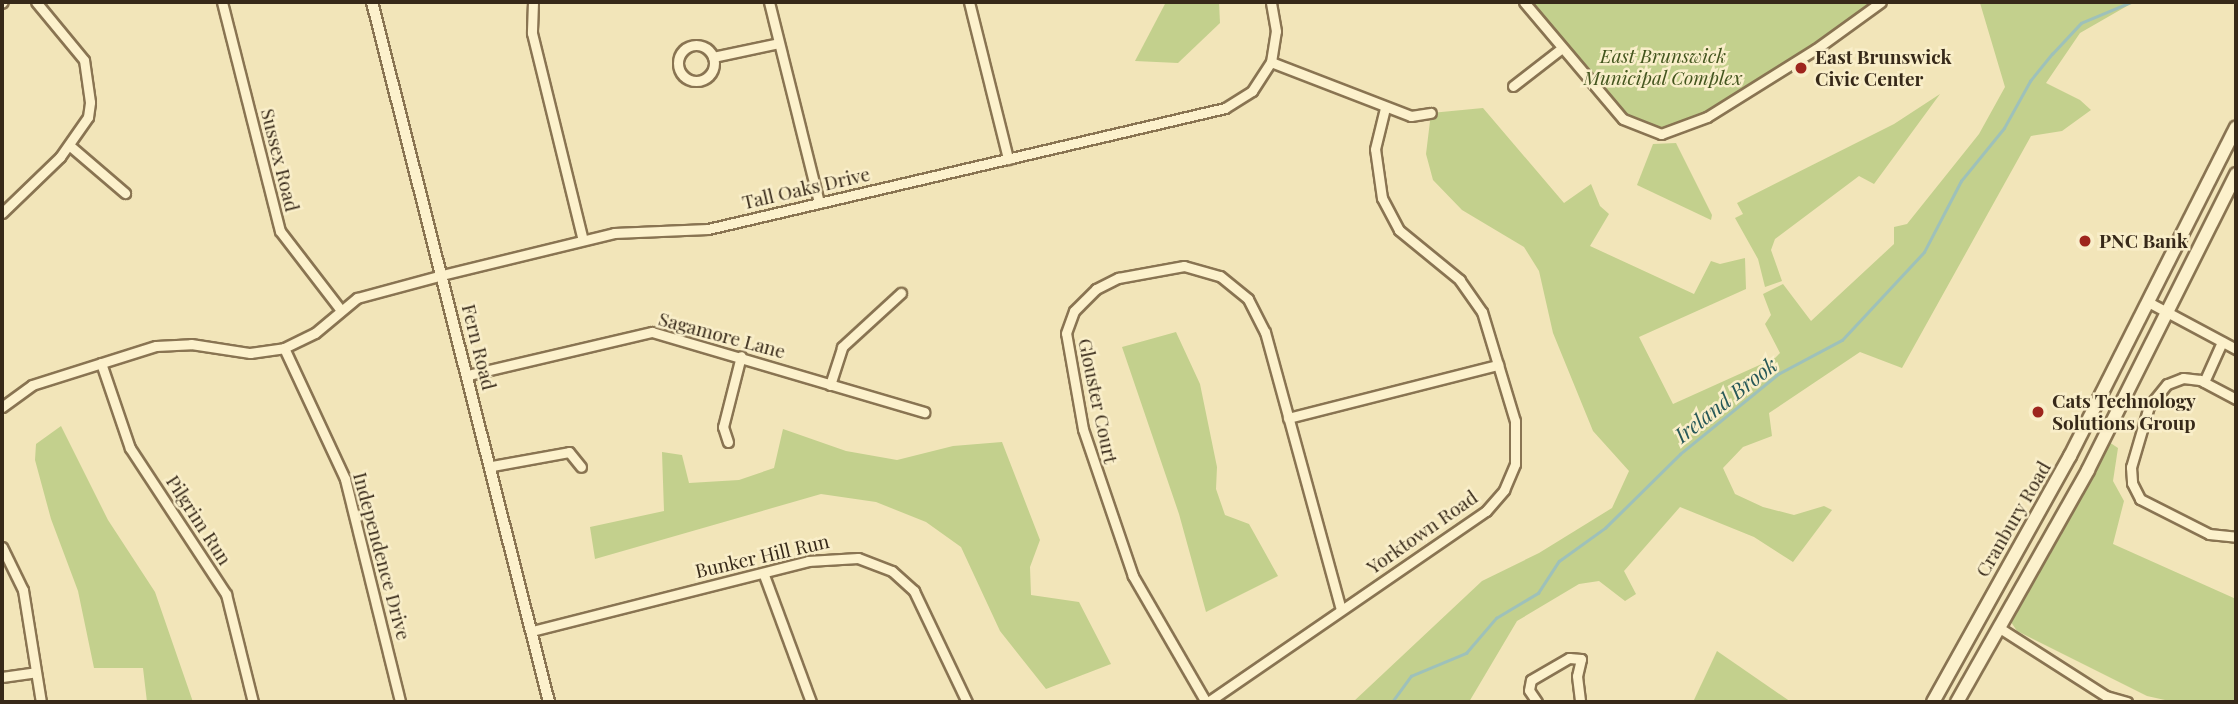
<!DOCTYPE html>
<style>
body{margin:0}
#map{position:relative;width:2238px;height:704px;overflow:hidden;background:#f2e5b9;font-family:"Playfair Display",serif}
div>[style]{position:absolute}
.green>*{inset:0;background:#c3d08d}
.stream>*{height:2.5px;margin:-1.25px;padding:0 1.25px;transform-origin:1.25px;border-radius:1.25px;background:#9ec1ba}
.roads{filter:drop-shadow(2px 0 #897452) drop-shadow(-2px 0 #897452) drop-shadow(0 2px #897452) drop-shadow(0 -2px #897452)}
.minor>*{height:9px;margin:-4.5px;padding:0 4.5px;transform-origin:4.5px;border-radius:4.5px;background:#fcf1cc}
.minor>.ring{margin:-4.5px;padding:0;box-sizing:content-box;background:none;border:9px solid #fcf1cc;border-radius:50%}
.tertiary>*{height:10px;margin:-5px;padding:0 5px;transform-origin:5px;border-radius:5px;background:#fcf1cc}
.secondary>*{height:12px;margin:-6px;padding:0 6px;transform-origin:6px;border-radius:6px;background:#fcf1cc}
.dots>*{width:19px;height:19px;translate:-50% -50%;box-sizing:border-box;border:4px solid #f9eec9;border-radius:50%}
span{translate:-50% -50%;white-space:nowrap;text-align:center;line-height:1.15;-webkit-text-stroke:5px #f9eec9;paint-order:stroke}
.park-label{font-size:19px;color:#43551e;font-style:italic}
.poi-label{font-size:19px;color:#372919;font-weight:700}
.left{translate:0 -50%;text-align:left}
.street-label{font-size:19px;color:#372919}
.water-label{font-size:21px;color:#275858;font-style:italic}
.frame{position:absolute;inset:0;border:4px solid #372919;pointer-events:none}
</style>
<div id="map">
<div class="green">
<div style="clip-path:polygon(1166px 2px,1219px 2px,1220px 23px,1178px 63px,1135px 61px)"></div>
<div style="clip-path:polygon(1524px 2px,1881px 2px,1778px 72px,1671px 132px,1634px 126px)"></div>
<div style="clip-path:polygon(2134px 2px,2080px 33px,2046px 83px,2080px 100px,2091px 110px,2062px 131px,2031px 136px,1902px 368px,1860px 352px,1769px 413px,1772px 436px,1743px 447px,1723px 468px,1735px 494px,1763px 507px,1794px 515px,1824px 506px,1832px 510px,1793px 562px,1754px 537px,1680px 507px,1624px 571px,1636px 594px,1625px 601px,1599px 581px,1579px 584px,1517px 621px,1469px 702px,1353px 702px,1482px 581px,1539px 553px,1612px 508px,1629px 471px,1593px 431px,1553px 333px,1539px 271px,1524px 247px,1462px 210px,1433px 180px,1426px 154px,1431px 113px,1483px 108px,1564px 203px,1591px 184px,1600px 206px,1609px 214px,1590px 246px,1694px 294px,1711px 261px,1720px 264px,1745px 258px,1746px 289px,1639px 337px,1673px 404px,1775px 358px,1780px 353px,1765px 324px,1771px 315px,1763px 294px,1783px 284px,1811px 321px,1894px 244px,1894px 227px,1907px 224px,1979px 134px,2005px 87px,1980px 3px)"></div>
<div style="clip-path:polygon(1940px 94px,1874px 184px,1859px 176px,1775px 239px,1771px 250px,1782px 281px,1765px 287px,1758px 259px,1735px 218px,1743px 214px,1737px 203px,1894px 124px)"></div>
<div style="clip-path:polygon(1676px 143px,1712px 215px,1711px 220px,1637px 185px,1653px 144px)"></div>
<div style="clip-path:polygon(1176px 332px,1200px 384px,1217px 467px,1216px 489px,1225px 515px,1249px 524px,1278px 576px,1206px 612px,1179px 514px,1122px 347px)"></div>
<div style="clip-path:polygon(61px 426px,108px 520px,155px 592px,193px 702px,147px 702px,143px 668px,94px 668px,78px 591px,51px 519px,35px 460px,36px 444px)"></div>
<div style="clip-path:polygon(783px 429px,846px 451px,897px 460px,953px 446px,1002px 442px,1040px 540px,1030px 567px,1031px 595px,1079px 602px,1111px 664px,1046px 689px,1000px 631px,961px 547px,926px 522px,876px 502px,821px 494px,595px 559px,590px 527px,664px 511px,662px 452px,682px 455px,689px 483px,739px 480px,774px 468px)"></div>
<div style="clip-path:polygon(2109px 442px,2118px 448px,2113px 481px,2124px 501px,2113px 544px,2236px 599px,2236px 702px,2174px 702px,2147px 696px,2017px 631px,2011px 622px,2013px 611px)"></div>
<div style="clip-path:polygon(1717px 651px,1791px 702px,1693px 702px)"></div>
</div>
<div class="stream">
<div style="left:1392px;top:702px;width:32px;rotate:-54deg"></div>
<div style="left:1411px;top:676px;width:60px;rotate:-22.7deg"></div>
<div style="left:1466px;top:653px;width:46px;rotate:-49.4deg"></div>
<div style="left:1496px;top:618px;width:49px;rotate:-30.8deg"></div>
<div style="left:1538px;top:593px;width:38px;rotate:-57deg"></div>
<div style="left:1559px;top:561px;width:57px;rotate:-35.7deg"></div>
<div style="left:1605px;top:528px;width:105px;rotate:-44.6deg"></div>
<div style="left:1680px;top:454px;width:127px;rotate:-39.2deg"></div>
<div style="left:1778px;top:374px;width:72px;rotate:-28deg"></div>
<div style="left:1842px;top:340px;width:120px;rotate:-47deg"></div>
<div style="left:1924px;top:252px;width:80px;rotate:-62.5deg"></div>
<div style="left:1961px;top:181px;width:68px;rotate:-50.9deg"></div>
<div style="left:2004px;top:128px;width:54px;rotate:-61deg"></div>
<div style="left:2030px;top:81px;width:35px;rotate:-51deg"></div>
<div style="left:2052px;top:54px;width:42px;rotate:-46.9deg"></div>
<div style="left:2081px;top:23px;width:54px;rotate:-22.8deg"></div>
</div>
<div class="roads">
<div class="minor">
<div style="left:222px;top:2px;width:236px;rotate:75.8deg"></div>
<div style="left:280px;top:231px;width:98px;rotate:52.4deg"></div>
<div style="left:533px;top:2px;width:31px;rotate:92deg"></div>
<div style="left:532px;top:33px;width:213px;rotate:76.2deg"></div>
<div style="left:769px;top:2px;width:207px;rotate:76deg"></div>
<div style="left:969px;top:2px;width:162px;rotate:76deg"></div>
<div style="left:1524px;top:2px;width:153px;rotate:49.8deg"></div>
<div style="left:1623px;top:119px;width:41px;rotate:21.5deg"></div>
<div style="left:1661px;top:134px;width:49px;rotate:-20.3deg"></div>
<div style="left:1707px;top:117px;width:128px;rotate:-32deg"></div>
<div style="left:1816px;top:49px;width:80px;rotate:-35.9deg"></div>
<div class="ring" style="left:678px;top:45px;width:27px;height:27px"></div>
<div style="left:713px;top:57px;width:67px;rotate:-12deg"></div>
<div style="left:1271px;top:62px;width:150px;rotate:21.1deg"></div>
<div style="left:1411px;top:116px;width:20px;rotate:-9deg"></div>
<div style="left:1513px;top:86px;width:62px;rotate:-37.8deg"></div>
<div style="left:69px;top:145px;width:74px;rotate:40.6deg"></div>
<div style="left:2px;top:213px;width:81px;rotate:-44deg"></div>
<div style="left:60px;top:157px;width:49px;rotate:-55deg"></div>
<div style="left:88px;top:117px;width:15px;rotate:-82deg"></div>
<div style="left:90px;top:102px;width:42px;rotate:-98.1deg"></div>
<div style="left:84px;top:60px;width:75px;rotate:-129.6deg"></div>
<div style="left:2150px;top:303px;width:98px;rotate:28.1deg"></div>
<div style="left:284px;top:348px;width:145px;rotate:65deg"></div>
<div style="left:345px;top:479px;width:230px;rotate:76.1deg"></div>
<div style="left:101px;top:363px;width:90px;rotate:71.2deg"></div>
<div style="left:130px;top:448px;width:175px;rotate:56.7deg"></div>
<div style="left:226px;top:594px;width:111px;rotate:76deg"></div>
<div style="left:468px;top:375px;width:189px;rotate:-13.2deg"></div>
<div style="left:652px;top:332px;width:284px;rotate:16.4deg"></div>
<div style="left:2204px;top:382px;width:44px;rotate:-65.8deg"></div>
<div style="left:830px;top:385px;width:40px;rotate:-72deg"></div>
<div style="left:842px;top:347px;width:80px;rotate:-42.5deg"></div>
<div style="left:2236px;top:399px;width:41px;rotate:-152.2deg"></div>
<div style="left:2200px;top:380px;width:17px;rotate:-173deg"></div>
<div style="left:2183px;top:378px;width:17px;rotate:159deg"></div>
<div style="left:2167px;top:384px;width:28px;rotate:129deg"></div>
<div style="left:2149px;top:406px;width:64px;rotate:106.4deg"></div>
<div style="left:2131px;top:467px;width:16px;rotate:86deg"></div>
<div style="left:2132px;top:483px;width:18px;rotate:63deg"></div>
<div style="left:2140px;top:499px;width:77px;rotate:26.9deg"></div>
<div style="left:2209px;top:534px;width:27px;rotate:6deg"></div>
<div style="left:2px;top:407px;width:37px;rotate:-36deg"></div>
<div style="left:32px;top:385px;width:130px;rotate:-17.5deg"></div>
<div style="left:156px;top:346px;width:35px;rotate:-3deg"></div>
<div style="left:191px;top:344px;width:60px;rotate:8.7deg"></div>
<div style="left:250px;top:353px;width:34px;rotate:-8deg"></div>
<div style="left:284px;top:348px;width:34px;rotate:-26deg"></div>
<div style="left:315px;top:333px;width:55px;rotate:-39.8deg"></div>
<div style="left:357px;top:298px;width:88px;rotate:-15.1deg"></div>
<div style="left:442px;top:275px;width:177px;rotate:-13.7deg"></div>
<div style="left:614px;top:233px;width:94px;rotate:-2.4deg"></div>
<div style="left:708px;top:229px;width:531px;rotate:-13.17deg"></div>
<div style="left:1225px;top:108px;width:32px;rotate:-32deg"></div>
<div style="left:1252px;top:91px;width:35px;rotate:-57deg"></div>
<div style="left:1271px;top:62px;width:31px;rotate:-81deg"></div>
<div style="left:1276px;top:31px;width:29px;rotate:-100deg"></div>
<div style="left:1288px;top:418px;width:217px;rotate:-14.2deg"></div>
<div style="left:728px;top:442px;width:16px;rotate:-108deg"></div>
<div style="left:723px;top:427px;width:73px;rotate:-75.8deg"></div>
<div style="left:492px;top:466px;width:78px;rotate:-10.3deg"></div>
<div style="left:569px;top:452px;width:19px;rotate:51deg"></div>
<div style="left:2px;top:547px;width:48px;rotate:64deg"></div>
<div style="left:23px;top:590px;width:113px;rotate:80.9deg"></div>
<div style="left:764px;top:575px;width:135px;rotate:69.7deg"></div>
<div style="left:1998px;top:627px;width:128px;rotate:32.6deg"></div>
<div style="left:2106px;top:696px;width:22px;rotate:16deg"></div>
<div style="left:532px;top:631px;width:285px;rotate:-14.2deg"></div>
<div style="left:808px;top:561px;width:50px;rotate:-3.4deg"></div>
<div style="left:858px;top:558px;width:36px;rotate:21deg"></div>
<div style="left:892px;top:571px;width:30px;rotate:42deg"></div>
<div style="left:914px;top:591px;width:123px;rotate:64.5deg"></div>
<div style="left:2px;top:677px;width:34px;rotate:-8deg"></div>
<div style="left:1206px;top:702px;width:146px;rotate:-120.1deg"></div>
<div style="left:1133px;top:576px;width:155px;rotate:-108.8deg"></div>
<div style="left:1083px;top:429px;width:97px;rotate:-100deg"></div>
<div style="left:1066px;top:333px;width:23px;rotate:-70deg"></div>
<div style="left:1074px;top:311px;width:31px;rotate:-45deg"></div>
<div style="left:1096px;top:289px;width:25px;rotate:-27deg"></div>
<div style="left:1118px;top:278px;width:67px;rotate:-10.3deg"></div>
<div style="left:1184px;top:266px;width:37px;rotate:16deg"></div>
<div style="left:1220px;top:276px;width:36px;rotate:39deg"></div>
<div style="left:1248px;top:299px;width:37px;rotate:63deg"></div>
<div style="left:1265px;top:332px;width:287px;rotate:74.7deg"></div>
<div style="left:1208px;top:702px;width:337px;rotate:-34.5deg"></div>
<div style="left:1486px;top:511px;width:28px;rotate:-49deg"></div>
<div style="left:1504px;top:490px;width:28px;rotate:-67deg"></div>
<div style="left:1515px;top:464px;width:43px;rotate:-90deg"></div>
<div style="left:1515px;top:421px;width:114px;rotate:-106.8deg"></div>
<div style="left:1482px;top:312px;width:39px;rotate:-125deg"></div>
<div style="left:1460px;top:280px;width:79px;rotate:-140.7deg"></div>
<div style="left:1399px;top:230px;width:36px;rotate:-118deg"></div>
<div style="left:1382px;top:198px;width:49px;rotate:-98.1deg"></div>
<div style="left:1375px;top:149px;width:42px;rotate:-76.3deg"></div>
<div style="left:1537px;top:702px;width:14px;rotate:-124deg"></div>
<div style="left:1529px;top:690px;width:10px;rotate:-79deg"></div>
<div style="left:1531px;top:680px;width:44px;rotate:-30.1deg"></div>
<div style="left:1569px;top:658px;width:12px;rotate:5deg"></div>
<div style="left:1581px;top:659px;width:17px;rotate:103deg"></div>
<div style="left:1577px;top:676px;width:26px;rotate:83deg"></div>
</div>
<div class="tertiary">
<div style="left:372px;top:2px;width:722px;rotate:75.81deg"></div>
<div style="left:2px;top:3px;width:1px;rotate:-45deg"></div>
</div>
<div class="secondary">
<div style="left:1933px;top:702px;width:282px;rotate:-60.9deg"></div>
<div style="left:2070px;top:456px;width:368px;rotate:-63.2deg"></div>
<div style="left:1957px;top:702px;width:266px;rotate:-60.5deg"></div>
<div style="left:2088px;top:470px;width:331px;rotate:-63.4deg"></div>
</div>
</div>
<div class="dots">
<div style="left:1801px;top:68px;background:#9e251d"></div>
<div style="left:2085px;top:241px;background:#9e251d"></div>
<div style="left:2038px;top:412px;background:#9e251d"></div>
</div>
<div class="park-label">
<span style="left:1663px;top:67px">East Brunswick<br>Municipal Complex</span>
</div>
<div class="poi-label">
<span class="left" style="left:1815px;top:68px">East Brunswick<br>Civic Center</span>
<span class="left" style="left:2099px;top:241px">PNC Bank</span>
<span class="left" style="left:2052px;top:412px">Cats Technology<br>Solutions Group</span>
</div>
<div class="street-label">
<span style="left:280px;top:160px;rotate:76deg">Sussex Road</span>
<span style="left:806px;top:188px;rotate:-13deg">Tall Oaks Drive</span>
<span style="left:722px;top:335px;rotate:15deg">Sagamore Lane</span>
<span style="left:479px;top:347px;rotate:76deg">Fern Road</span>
<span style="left:1098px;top:401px;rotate:78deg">Glouster Court</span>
<span style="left:2013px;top:519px;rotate:-60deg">Cranbury Road</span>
<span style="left:199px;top:520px;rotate:57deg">Pilgrim Run</span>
<span style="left:1422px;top:532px;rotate:-35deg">Yorktown Road</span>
<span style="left:382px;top:556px;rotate:75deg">Independence Drive</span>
<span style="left:762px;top:556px;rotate:-13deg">Bunker Hill Run</span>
</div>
<div class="water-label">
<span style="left:1725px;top:399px;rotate:-38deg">Ireland Brook</span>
</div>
<div class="frame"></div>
</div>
